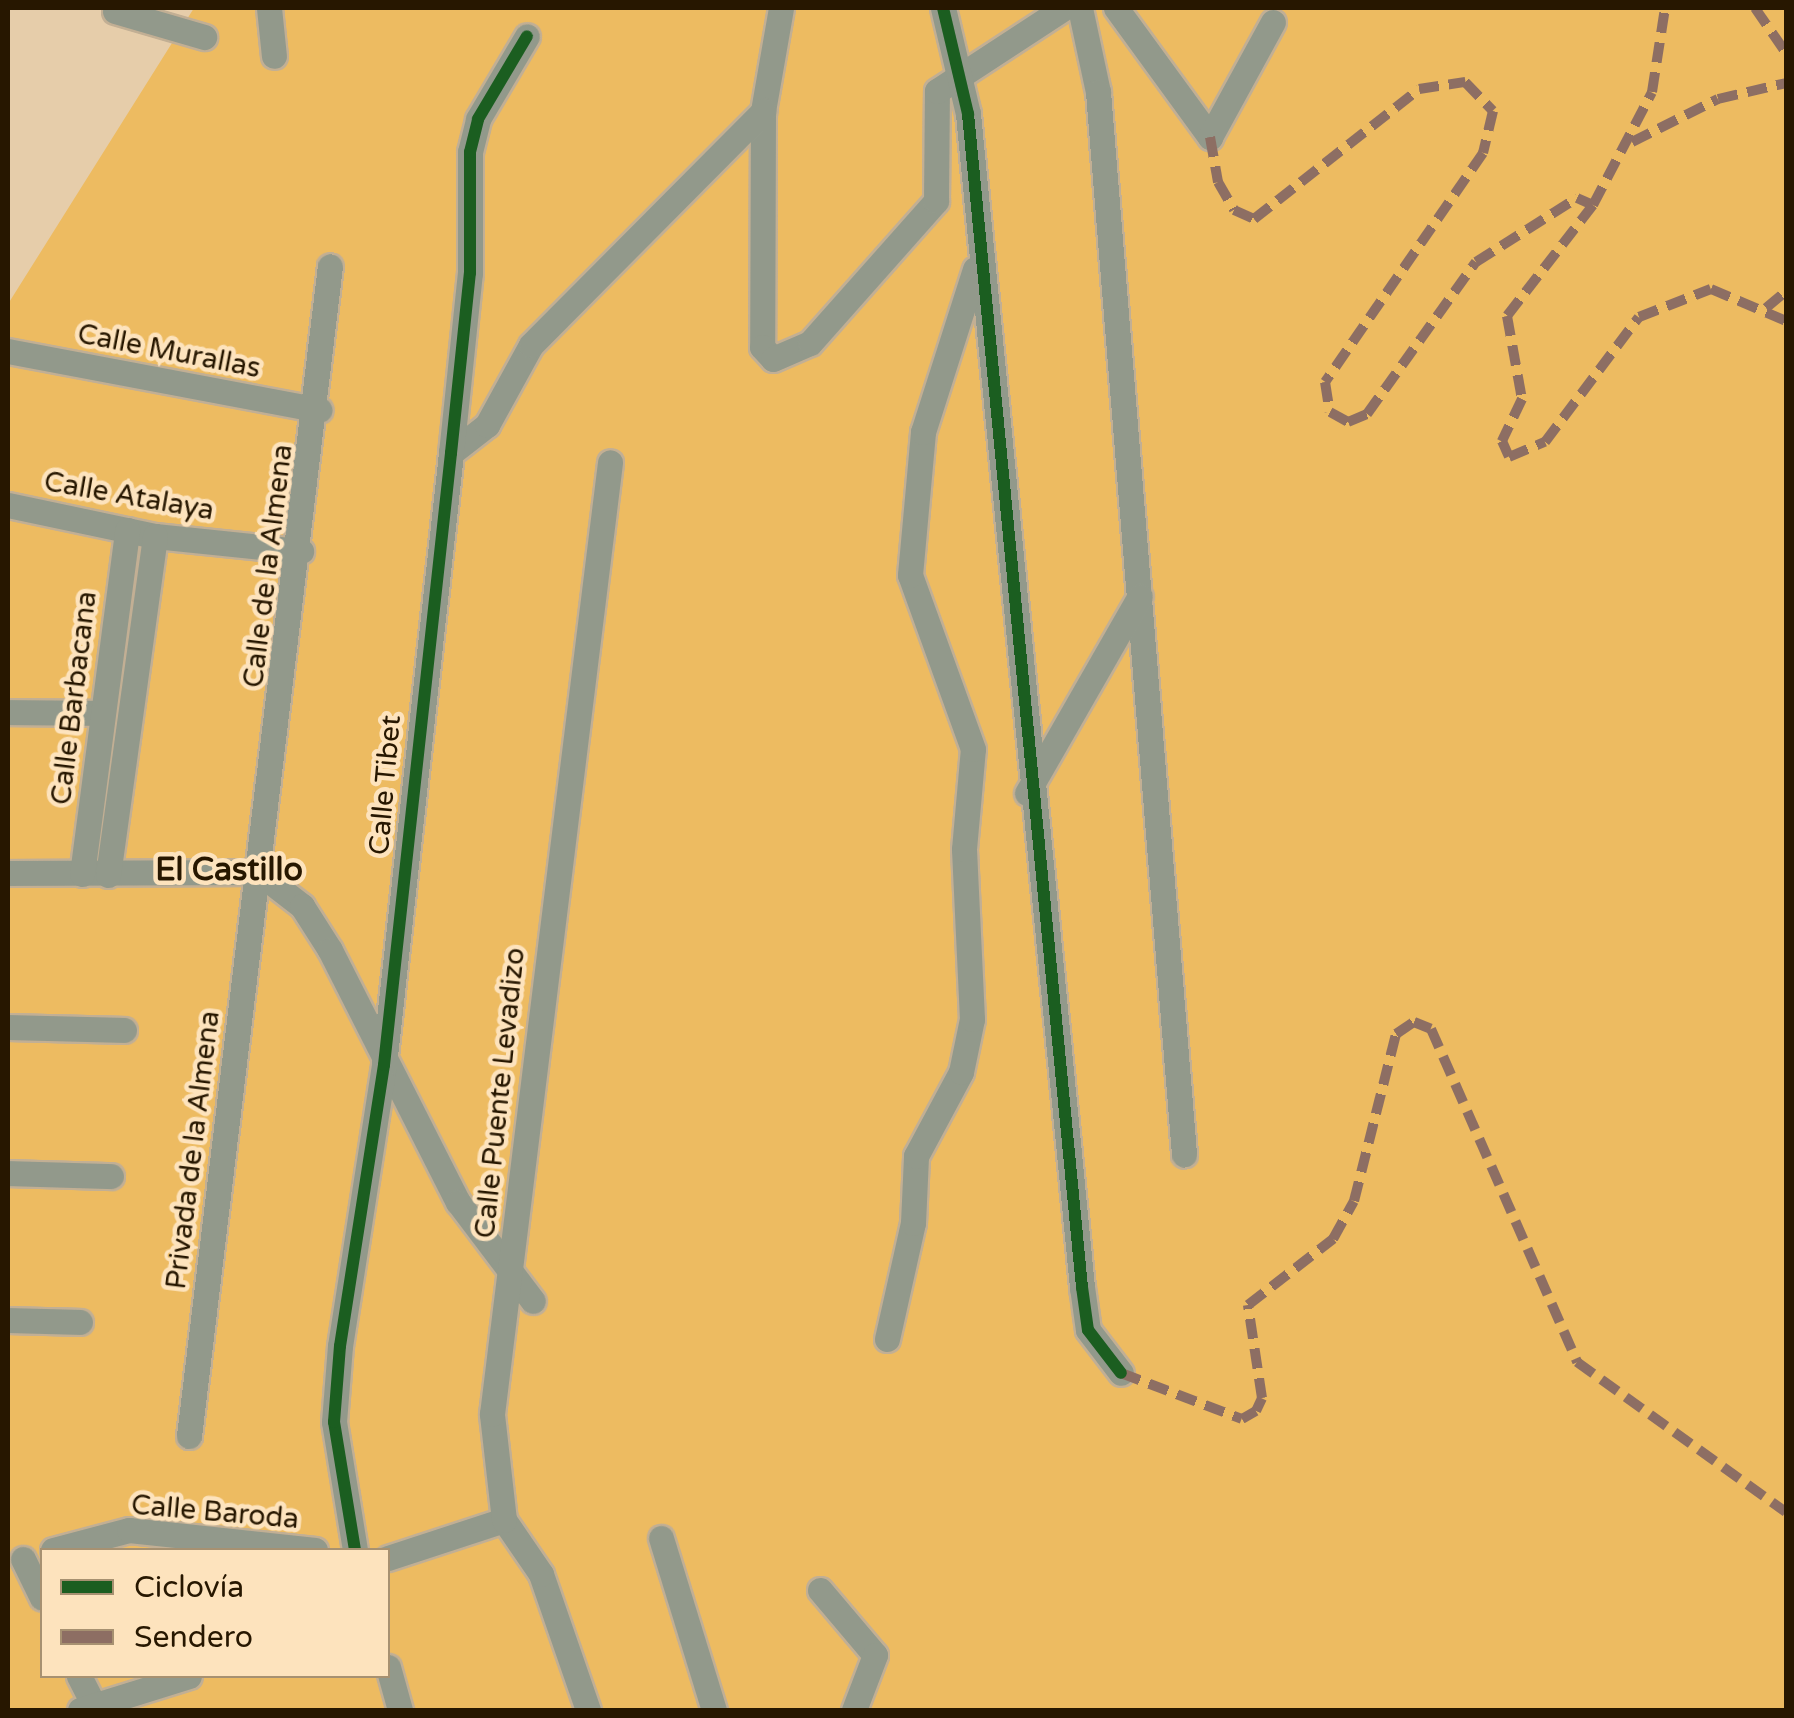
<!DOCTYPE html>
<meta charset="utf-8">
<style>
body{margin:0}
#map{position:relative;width:1794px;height:1718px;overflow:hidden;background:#e6cdaa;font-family:"Varela Round",sans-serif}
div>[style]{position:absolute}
.green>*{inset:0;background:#edbb61}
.roads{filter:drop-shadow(2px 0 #c2af94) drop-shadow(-2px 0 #c2af94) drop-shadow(0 2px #c2af94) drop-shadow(0 -2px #c2af94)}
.minor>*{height:25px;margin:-12.5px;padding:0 12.5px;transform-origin:12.5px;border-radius:12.5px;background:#92998b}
.quiet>*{height:10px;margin-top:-5px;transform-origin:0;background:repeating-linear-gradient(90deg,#8d6e63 0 20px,transparent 0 30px)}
.cycleway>*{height:12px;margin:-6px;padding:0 6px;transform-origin:6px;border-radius:6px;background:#1b5e20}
span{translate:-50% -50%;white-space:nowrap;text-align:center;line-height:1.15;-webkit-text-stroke:9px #fde3bd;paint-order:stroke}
.street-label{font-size:28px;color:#271700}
.quarter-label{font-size:32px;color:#271700;font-weight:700}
.frame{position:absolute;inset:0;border:10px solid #271700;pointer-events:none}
.legend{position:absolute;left:40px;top:1548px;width:350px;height:130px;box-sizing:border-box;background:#fde3bd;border:2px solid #a79171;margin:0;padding:12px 18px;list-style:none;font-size:30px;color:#271700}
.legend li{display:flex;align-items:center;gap:20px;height:50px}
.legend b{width:50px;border:2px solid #a79171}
</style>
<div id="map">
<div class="green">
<div style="clip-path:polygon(evenodd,194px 8px,1786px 8px,1786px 1710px,8px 1710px,8px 304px,194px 8px,42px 1550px,388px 1550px,388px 1676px,42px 1676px,42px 1550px)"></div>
</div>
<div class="roads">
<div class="minor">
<div style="left:269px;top:8px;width:48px;rotate:84.1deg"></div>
<div style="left:781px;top:8px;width:105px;rotate:99.9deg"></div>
<div style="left:763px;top:111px;width:236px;rotate:90.2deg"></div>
<div style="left:762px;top:347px;width:16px;rotate:47deg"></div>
<div style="left:773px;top:359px;width:40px;rotate:-23.4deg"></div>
<div style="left:810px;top:343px;width:190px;rotate:-48.4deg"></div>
<div style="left:936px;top:201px;width:110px;rotate:-89.5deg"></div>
<div style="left:937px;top:91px;width:152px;rotate:-33.2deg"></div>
<div style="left:943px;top:8px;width:109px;rotate:76.7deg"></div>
<div style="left:968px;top:114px;width:1179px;rotate:84.45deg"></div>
<div style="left:1082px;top:1287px;width:43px;rotate:82.1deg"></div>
<div style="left:1088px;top:1330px;width:54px;rotate:52.5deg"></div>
<div style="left:1080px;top:8px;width:86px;rotate:77.9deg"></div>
<div style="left:1098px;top:92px;width:1066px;rotate:85.37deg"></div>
<div style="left:1116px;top:8px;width:160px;rotate:53.9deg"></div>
<div style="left:1210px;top:137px;width:131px;rotate:-61.3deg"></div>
<div style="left:115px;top:11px;width:93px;rotate:16.3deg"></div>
<div style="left:8px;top:351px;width:317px;rotate:10.7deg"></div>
<div style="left:451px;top:453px;width:46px;rotate:-37.9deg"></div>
<div style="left:487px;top:425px;width:91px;rotate:-61.2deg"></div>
<div style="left:531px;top:345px;width:330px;rotate:-45.2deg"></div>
<div style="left:8px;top:505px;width:150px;rotate:11.9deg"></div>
<div style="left:155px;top:536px;width:147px;rotate:5.9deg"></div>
<div style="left:8px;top:712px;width:93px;rotate:0.6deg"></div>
<div style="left:1027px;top:793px;width:227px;rotate:-60.2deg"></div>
<div style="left:258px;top:872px;width:56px;rotate:37.7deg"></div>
<div style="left:302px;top:906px;width:52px;rotate:57.5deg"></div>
<div style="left:330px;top:950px;width:283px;rotate:63.1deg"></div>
<div style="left:458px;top:1202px;width:124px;rotate:52.9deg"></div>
<div style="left:8px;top:873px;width:250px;rotate:-0.2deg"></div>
<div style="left:82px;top:874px;width:347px;rotate:-82.5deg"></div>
<div style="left:108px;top:875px;width:342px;rotate:-82.1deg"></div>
<div style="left:8px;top:1027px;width:116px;rotate:1.5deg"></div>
<div style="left:8px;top:1173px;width:103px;rotate:1.7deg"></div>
<div style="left:8px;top:1320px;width:72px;rotate:1.6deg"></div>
<div style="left:887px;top:1339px;width:119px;rotate:-77.4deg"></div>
<div style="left:913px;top:1223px;width:67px;rotate:-87.4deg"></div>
<div style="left:916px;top:1156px;width:95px;rotate:-61.8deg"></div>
<div style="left:961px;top:1072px;width:54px;rotate:-78.3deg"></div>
<div style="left:972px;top:1019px;width:170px;rotate:-92.7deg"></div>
<div style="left:964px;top:849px;width:100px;rotate:-84.9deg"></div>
<div style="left:973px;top:749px;width:185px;rotate:-109.9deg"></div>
<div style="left:910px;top:575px;width:144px;rotate:-84.8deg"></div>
<div style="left:923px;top:432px;width:171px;rotate:-72.3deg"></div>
<div style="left:189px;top:1436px;width:1178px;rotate:-83.13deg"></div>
<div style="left:661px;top:1538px;width:180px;rotate:72.9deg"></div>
<div style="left:53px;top:1550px;width:79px;rotate:-14.7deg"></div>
<div style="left:129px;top:1530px;width:187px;rotate:6.1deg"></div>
<div style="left:355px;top:1550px;width:130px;rotate:-99.3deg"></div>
<div style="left:334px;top:1422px;width:76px;rotate:-85.5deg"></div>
<div style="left:340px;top:1346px;width:284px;rotate:-81.1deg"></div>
<div style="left:384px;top:1065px;width:616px;rotate:-83.75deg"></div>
<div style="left:451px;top:453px;width:181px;rotate:-84deg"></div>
<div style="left:470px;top:273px;width:121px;rotate:-90deg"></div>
<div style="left:470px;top:152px;width:34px;rotate:-76deg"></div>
<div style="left:478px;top:119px;width:96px;rotate:-59.4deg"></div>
<div style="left:388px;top:1558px;width:122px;rotate:-18.1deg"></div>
<div style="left:23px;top:1559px;width:43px;rotate:64deg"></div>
<div style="left:820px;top:1590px;width:85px;rotate:49.8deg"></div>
<div style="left:875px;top:1655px;width:59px;rotate:110.9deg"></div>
<div style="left:388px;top:1667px;width:45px;rotate:74.4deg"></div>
<div style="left:79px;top:1676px;width:38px;rotate:63deg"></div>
<div style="left:80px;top:1710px;width:114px;rotate:-17.3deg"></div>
<div style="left:588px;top:1710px;width:144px;rotate:-109.1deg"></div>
<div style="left:541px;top:1574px;width:65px;rotate:-124.4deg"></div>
<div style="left:504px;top:1520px;width:107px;rotate:-96.5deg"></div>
<div style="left:492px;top:1414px;width:959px;rotate:-82.93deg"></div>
</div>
</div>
<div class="quiet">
<div style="left:1755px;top:8px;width:55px;rotate:55.4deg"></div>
<div style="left:1210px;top:137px;width:46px;rotate:79.9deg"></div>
<div style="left:1218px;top:182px;width:32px;rotate:60deg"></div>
<div style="left:1234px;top:210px;width:22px;rotate:24deg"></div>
<div style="left:1254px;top:219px;width:210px;rotate:-38.2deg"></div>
<div style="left:1419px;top:89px;width:47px;rotate:-8.7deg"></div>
<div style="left:1465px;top:82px;width:40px;rotate:46deg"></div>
<div style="left:1493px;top:111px;width:43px;rotate:103.4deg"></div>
<div style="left:1483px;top:153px;width:278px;rotate:124.6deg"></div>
<div style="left:1325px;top:382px;width:30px;rotate:81deg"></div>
<div style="left:1330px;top:412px;width:21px;rotate:29deg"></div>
<div style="left:1348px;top:422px;width:21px;rotate:-23deg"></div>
<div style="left:1367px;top:414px;width:187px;rotate:-54.4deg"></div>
<div style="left:1476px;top:262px;width:120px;rotate:-32.4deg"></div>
<div style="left:1577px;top:198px;width:17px;rotate:24deg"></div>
<div style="left:1593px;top:205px;width:140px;rotate:127.8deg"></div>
<div style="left:1507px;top:316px;width:84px;rotate:79.8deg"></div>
<div style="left:1522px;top:399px;width:47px;rotate:115.5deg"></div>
<div style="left:1502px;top:441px;width:17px;rotate:66deg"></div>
<div style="left:1509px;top:457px;width:39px;rotate:-23deg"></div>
<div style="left:1545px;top:442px;width:156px;rotate:-53.1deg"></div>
<div style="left:1639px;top:317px;width:77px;rotate:-21.3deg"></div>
<div style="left:1711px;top:289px;width:82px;rotate:23.1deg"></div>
<div style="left:1632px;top:142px;width:96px;rotate:-26.6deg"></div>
<div style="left:1718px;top:99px;width:70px;rotate:-13.2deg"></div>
<div style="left:1593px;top:205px;width:127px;rotate:-62.4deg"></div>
<div style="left:1652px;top:92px;width:85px;rotate:-81.2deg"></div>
<div style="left:1766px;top:308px;width:26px;rotate:-40deg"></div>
<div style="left:1121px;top:1373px;width:129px;rotate:20.8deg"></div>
<div style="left:1242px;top:1419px;width:16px;rotate:-30deg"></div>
<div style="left:1256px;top:1411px;width:14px;rotate:-65deg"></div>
<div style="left:1262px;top:1398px;width:94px;rotate:-98.6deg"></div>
<div style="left:1248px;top:1305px;width:108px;rotate:-37.8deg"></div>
<div style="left:1333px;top:1239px;width:43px;rotate:-61.1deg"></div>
<div style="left:1354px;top:1201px;width:172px;rotate:-75.9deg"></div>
<div style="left:1396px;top:1034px;width:22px;rotate:-34deg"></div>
<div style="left:1414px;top:1022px;width:18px;rotate:22deg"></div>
<div style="left:1431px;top:1029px;width:364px;rotate:66.3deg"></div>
<div style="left:1577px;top:1362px;width:257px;rotate:35.7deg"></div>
</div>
<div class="cycleway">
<div style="left:943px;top:8px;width:109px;rotate:76.7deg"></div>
<div style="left:968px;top:114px;width:1179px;rotate:84.45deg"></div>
<div style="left:1082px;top:1287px;width:43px;rotate:82.1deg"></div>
<div style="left:1088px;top:1330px;width:54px;rotate:52.5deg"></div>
<div style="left:355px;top:1550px;width:130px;rotate:-99.3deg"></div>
<div style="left:334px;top:1422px;width:76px;rotate:-85.5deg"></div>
<div style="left:340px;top:1346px;width:284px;rotate:-81.1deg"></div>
<div style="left:384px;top:1065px;width:616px;rotate:-83.75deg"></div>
<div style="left:451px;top:453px;width:181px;rotate:-84deg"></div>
<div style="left:470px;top:273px;width:121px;rotate:-90deg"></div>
<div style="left:470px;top:152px;width:34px;rotate:-76deg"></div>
<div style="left:478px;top:119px;width:96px;rotate:-59.4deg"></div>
</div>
<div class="street-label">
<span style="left:169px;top:351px;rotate:11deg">Calle Murallas</span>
<span style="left:129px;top:496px;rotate:10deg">Calle Atalaya</span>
<span style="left:268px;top:566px;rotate:-83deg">Calle de la Almena</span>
<span style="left:74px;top:698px;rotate:-83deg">Calle Barbacana</span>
<span style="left:385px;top:785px;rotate:-85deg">Calle Tibet</span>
<span style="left:500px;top:1093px;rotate:-84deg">Calle Puente Levadizo</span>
<span style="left:193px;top:1150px;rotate:-83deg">Privada de la Almena</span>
<span style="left:215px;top:1512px;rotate:5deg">Calle Baroda</span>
</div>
<div class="quarter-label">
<span style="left:229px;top:870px">El Castillo</span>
</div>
<div class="frame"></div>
<ul class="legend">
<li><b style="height:12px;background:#1b5e20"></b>Ciclovía</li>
<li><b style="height:12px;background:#8d6e63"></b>Sendero</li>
</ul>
</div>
